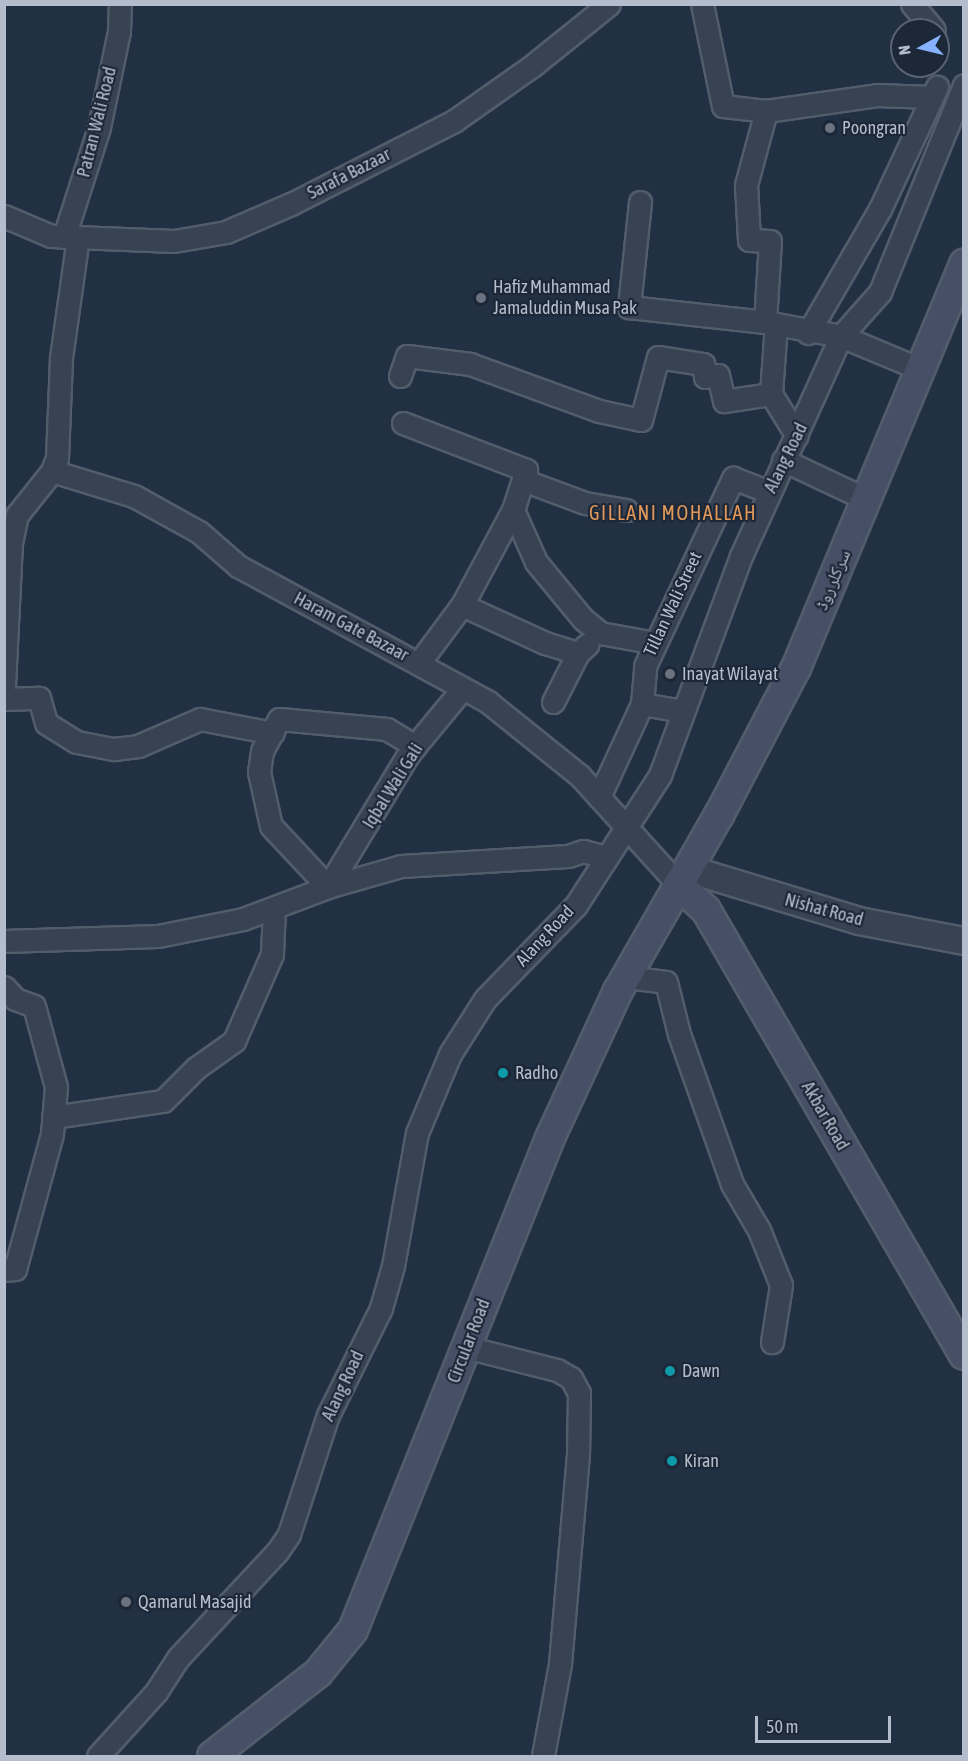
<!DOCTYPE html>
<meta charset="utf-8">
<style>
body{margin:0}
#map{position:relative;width:968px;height:1761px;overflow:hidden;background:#223043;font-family:"Asap Condensed","Noto Naskh Arabic",sans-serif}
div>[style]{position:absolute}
.roads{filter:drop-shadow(2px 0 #525d6c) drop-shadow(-2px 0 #525d6c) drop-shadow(0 2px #525d6c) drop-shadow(0 -2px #525d6c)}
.minor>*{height:21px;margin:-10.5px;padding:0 10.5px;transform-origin:10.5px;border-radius:10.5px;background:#374252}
.tertiary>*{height:26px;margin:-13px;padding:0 13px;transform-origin:13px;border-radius:13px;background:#374252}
.secondary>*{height:28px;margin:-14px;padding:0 14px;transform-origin:14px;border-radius:14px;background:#455066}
.dots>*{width:16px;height:16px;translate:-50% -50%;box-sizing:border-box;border:3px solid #1c2737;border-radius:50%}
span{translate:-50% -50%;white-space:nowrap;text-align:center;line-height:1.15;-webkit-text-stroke:4.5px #1c2737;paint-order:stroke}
.street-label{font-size:18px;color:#b4bdcc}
.poi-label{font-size:18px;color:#b4bdcc}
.left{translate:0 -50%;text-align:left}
.neighbourhood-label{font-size:20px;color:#e1985a;letter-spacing:1.5px}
.frame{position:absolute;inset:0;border:6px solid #b4bdcc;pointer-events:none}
.north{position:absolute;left:890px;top:18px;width:60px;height:60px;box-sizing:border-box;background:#1c2737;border:2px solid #596373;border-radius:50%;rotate:262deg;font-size:16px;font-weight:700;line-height:24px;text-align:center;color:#b4bdcc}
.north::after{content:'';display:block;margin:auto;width:21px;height:27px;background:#86b2ff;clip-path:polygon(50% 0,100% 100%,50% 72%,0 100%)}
.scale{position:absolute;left:755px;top:1716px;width:136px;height:27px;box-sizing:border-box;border:3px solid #b4bdcc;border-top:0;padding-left:8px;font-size:18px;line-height:21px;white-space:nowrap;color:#b4bdcc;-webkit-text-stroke:4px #1c2737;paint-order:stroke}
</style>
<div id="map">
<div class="roads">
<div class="minor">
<div style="left:702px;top:4px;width:104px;rotate:78.4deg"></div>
<div style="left:723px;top:106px;width:43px;rotate:6.6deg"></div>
<div style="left:766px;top:111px;width:112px;rotate:-8.2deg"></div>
<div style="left:877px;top:95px;width:54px;rotate:2.1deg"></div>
<div style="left:912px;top:4px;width:34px;rotate:50deg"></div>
<div style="left:640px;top:202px;width:106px;rotate:96deg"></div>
<div style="left:629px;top:307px;width:137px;rotate:6.3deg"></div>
<div style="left:765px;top:322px;width:77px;rotate:10.4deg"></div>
<div style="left:841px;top:336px;width:86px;rotate:22.7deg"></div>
<div style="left:4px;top:216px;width:51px;rotate:23.1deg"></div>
<div style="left:51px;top:236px;width:123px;rotate:2.3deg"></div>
<div style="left:174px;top:241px;width:53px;rotate:-9.8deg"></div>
<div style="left:226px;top:232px;width:73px;rotate:-23.4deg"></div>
<div style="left:293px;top:203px;width:181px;rotate:-27deg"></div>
<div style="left:454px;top:121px;width:95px;rotate:-35.2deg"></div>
<div style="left:532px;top:66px;width:99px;rotate:-38.8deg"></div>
<div style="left:64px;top:237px;width:115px;rotate:-72.3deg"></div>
<div style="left:99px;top:127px;width:98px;rotate:-78.2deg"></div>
<div style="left:119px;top:31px;width:27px;rotate:-88deg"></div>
<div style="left:765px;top:322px;width:81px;rotate:-86.5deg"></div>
<div style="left:770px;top:241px;width:21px;rotate:-177deg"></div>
<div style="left:749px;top:240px;width:55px;rotate:-93.1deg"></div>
<div style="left:746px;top:185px;width:77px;rotate:-74.9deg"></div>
<div style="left:776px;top:324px;width:70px;rotate:94.1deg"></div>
<div style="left:771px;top:394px;width:49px;rotate:58.2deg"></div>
<div style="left:808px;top:333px;width:143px;rotate:-59.9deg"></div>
<div style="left:880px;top:209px;width:135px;rotate:-65deg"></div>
<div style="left:400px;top:376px;width:21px;rotate:-71deg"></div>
<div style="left:407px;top:356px;width:64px;rotate:7.2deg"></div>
<div style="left:470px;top:364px;width:137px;rotate:20deg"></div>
<div style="left:599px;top:411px;width:43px;rotate:12.1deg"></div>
<div style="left:641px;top:420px;width:65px;rotate:-74.9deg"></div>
<div style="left:658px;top:357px;width:46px;rotate:8.8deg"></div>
<div style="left:703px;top:364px;width:13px;rotate:81deg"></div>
<div style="left:705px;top:377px;width:13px;rotate:-9deg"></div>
<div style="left:718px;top:375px;width:27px;rotate:77deg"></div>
<div style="left:724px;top:401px;width:48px;rotate:-8.5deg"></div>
<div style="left:403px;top:423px;width:132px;rotate:20.9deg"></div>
<div style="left:526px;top:470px;width:42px;rotate:108deg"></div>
<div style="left:513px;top:510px;width:108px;rotate:118.2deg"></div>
<div style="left:462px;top:605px;width:72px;rotate:126.6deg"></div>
<div style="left:783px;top:460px;width:92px;rotate:25.2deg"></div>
<div style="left:52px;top:471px;width:86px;rotate:17deg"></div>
<div style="left:134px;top:496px;width:74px;rotate:29deg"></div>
<div style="left:199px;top:532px;width:52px;rotate:41.1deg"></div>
<div style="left:238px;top:566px;width:285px;rotate:28.5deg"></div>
<div style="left:488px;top:702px;width:118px;rotate:38.8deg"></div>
<div style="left:580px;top:776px;width:146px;rotate:47.8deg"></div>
<div style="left:523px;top:480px;width:66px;rotate:20.4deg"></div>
<div style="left:585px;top:503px;width:42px;rotate:9.7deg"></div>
<div style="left:513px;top:510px;width:57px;rotate:66.1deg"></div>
<div style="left:536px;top:562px;width:74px;rotate:50.5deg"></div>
<div style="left:583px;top:619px;width:22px;rotate:39deg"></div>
<div style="left:600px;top:633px;width:56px;rotate:10.3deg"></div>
<div style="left:462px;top:605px;width:91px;rotate:24.6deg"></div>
<div style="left:545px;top:643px;width:34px;rotate:17deg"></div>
<div style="left:4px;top:686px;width:143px;rotate:-87.2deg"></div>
<div style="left:11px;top:543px;width:29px;rotate:-78deg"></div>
<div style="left:17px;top:515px;width:56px;rotate:-51.5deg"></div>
<div style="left:52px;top:471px;width:14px;rotate:-69deg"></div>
<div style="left:57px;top:458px;width:100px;rotate:-87.7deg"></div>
<div style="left:61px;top:358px;width:122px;rotate:-82deg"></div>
<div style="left:4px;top:699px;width:35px;rotate:-2deg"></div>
<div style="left:39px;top:698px;width:26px;rotate:74deg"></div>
<div style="left:46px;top:723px;width:36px;rotate:32deg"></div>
<div style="left:77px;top:742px;width:38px;rotate:11deg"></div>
<div style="left:114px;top:749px;width:24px;rotate:-7deg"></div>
<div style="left:138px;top:746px;width:68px;rotate:-23.5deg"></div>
<div style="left:200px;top:719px;width:74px;rotate:10.9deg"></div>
<div style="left:553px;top:702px;width:55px;rotate:-63deg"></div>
<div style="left:578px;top:653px;width:13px;rotate:-42deg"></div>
<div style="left:642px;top:704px;width:38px;rotate:-85deg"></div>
<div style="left:645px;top:666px;width:208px;rotate:-64.9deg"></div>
<div style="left:733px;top:478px;width:39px;rotate:21deg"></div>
<div style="left:415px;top:746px;width:33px;rotate:-149deg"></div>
<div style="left:387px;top:729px;width:108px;rotate:-174.7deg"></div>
<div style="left:279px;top:719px;width:36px;rotate:118deg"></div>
<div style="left:262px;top:751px;width:21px;rotate:98deg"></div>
<div style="left:259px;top:772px;width:55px;rotate:77.5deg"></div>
<div style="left:271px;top:826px;width:83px;rotate:46.9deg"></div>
<div style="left:328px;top:887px;width:154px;rotate:-58.8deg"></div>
<div style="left:408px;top:755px;width:11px;rotate:-52deg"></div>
<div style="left:415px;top:746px;width:75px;rotate:-50.4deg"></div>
<div style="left:599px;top:797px;width:102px;rotate:-65.2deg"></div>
<div style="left:642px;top:704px;width:42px;rotate:9.7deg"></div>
<div style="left:4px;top:941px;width:154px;rotate:-1.9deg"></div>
<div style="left:158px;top:936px;width:87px;rotate:-11.3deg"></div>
<div style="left:243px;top:919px;width:94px;rotate:-20.6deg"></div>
<div style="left:331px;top:886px;width:73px;rotate:-15.9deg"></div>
<div style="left:401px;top:866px;width:167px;rotate:-3.4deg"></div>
<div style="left:568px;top:856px;width:16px;rotate:-18deg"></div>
<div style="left:583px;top:851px;width:23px;rotate:15deg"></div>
<div style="left:626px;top:977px;width:40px;rotate:7.1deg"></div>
<div style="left:666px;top:982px;width:54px;rotate:76deg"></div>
<div style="left:679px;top:1034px;width:159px;rotate:70.5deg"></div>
<div style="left:732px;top:1184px;width:53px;rotate:59.6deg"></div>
<div style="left:759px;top:1230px;width:59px;rotate:68.2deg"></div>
<div style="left:781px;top:1285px;width:58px;rotate:99deg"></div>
<div style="left:4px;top:987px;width:16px;rotate:47deg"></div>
<div style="left:15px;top:999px;width:20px;rotate:20deg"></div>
<div style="left:34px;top:1006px;width:84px;rotate:74.8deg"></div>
<div style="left:56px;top:1087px;width:47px;rotate:94.9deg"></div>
<div style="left:52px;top:1134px;width:140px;rotate:105.3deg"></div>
<div style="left:15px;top:1269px;width:11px;rotate:175deg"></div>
<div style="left:53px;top:1117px;width:111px;rotate:-8.3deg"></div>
<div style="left:163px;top:1101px;width:47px;rotate:-45deg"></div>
<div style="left:196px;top:1068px;width:47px;rotate:-35.4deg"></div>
<div style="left:234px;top:1041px;width:95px;rotate:-66.4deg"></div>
<div style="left:272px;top:954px;width:46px;rotate:-87.5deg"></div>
<div style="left:466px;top:1347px;width:94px;rotate:14.2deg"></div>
<div style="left:557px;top:1370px;width:16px;rotate:30deg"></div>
<div style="left:571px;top:1378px;width:17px;rotate:62deg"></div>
<div style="left:579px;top:1393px;width:61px;rotate:90.9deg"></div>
<div style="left:578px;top:1454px;width:211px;rotate:94.9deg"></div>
<div style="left:560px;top:1664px;width:94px;rotate:100.5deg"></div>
<div style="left:98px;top:1756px;width:86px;rotate:-47.8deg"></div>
<div style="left:156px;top:1692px;width:40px;rotate:-57.1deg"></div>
<div style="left:178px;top:1658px;width:145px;rotate:-47deg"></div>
<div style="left:277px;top:1552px;width:22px;rotate:-56deg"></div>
<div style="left:289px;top:1534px;width:125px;rotate:-71.9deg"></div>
<div style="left:328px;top:1415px;width:119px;rotate:-63.6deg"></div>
<div style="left:381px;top:1308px;width:44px;rotate:-74.1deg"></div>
<div style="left:393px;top:1266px;width:135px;rotate:-79.8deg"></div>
<div style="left:417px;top:1133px;width:86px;rotate:-67.3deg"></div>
<div style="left:450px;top:1054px;width:65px;rotate:-57.5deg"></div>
<div style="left:485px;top:999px;width:131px;rotate:-45.9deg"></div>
<div style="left:576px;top:905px;width:155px;rotate:-57.1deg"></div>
<div style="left:660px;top:775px;width:233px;rotate:-69.7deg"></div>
<div style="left:741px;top:556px;width:242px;rotate:-65.6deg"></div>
<div style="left:841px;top:336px;width:59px;rotate:-48.4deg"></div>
<div style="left:880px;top:292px;width:223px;rotate:-67.9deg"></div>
</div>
<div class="tertiary">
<div style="left:688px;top:869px;width:179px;rotate:16.9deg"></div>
<div style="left:859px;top:921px;width:107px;rotate:10.8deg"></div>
</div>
<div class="secondary">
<div style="left:678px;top:884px;width:38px;rotate:43deg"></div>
<div style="left:706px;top:910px;width:514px;rotate:59.9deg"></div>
<div style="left:212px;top:1756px;width:135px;rotate:-38.1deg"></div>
<div style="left:318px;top:1673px;width:55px;rotate:-50.9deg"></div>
<div style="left:353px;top:1630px;width:530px;rotate:-68.18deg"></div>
<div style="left:550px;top:1138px;width:162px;rotate:-65.2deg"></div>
<div style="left:618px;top:991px;width:203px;rotate:-60.2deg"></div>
<div style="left:719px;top:815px;width:166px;rotate:-62.4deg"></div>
<div style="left:796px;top:668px;width:438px;rotate:-67.4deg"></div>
</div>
</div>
<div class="dots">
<div style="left:830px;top:128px;background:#6b7280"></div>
<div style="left:481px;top:298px;background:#6b7280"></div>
<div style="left:670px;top:674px;background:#6b7280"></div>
<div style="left:503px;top:1073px;background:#0f9aa8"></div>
<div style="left:670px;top:1371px;background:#0f9aa8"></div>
<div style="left:672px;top:1461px;background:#0f9aa8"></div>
<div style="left:126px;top:1602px;background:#6b7280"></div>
</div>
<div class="street-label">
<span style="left:97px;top:122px;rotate:-76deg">Patran Wali Road</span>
<span style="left:349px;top:174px;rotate:-27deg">Sarafa Bazaar</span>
<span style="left:786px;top:458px;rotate:-64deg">Alang Road</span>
<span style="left:833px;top:580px;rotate:-67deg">سرکلر روڈ</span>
<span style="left:673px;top:604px;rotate:-65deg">Tillan Wali Street</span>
<span style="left:351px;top:627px;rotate:28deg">Haram Gate Bazaar</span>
<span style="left:393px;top:786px;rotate:-58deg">Iqbal Wali Gali</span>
<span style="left:824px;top:910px;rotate:15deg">Nishat Road</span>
<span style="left:545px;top:936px;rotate:-47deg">Alang Road</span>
<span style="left:825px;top:1116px;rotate:60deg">Akbar Road</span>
<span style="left:469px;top:1341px;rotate:-69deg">Circular Road</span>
<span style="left:343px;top:1386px;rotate:-65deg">Alang Road</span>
</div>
<div class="poi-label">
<span class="left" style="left:842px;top:128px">Poongran</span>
<span class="left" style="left:493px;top:298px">Hafiz Muhammad<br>Jamaluddin Musa Pak</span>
<span class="left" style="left:682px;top:674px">Inayat Wilayat</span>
<span class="left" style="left:515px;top:1073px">Radho</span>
<span class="left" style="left:682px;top:1371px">Dawn</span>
<span class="left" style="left:684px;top:1461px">Kiran</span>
<span class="left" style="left:138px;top:1602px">Qamarul Masajid</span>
</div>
<div class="neighbourhood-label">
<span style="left:673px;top:512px">GILLANI MOHALLAH</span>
</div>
<div class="frame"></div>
<div class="north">N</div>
<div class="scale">50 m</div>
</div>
